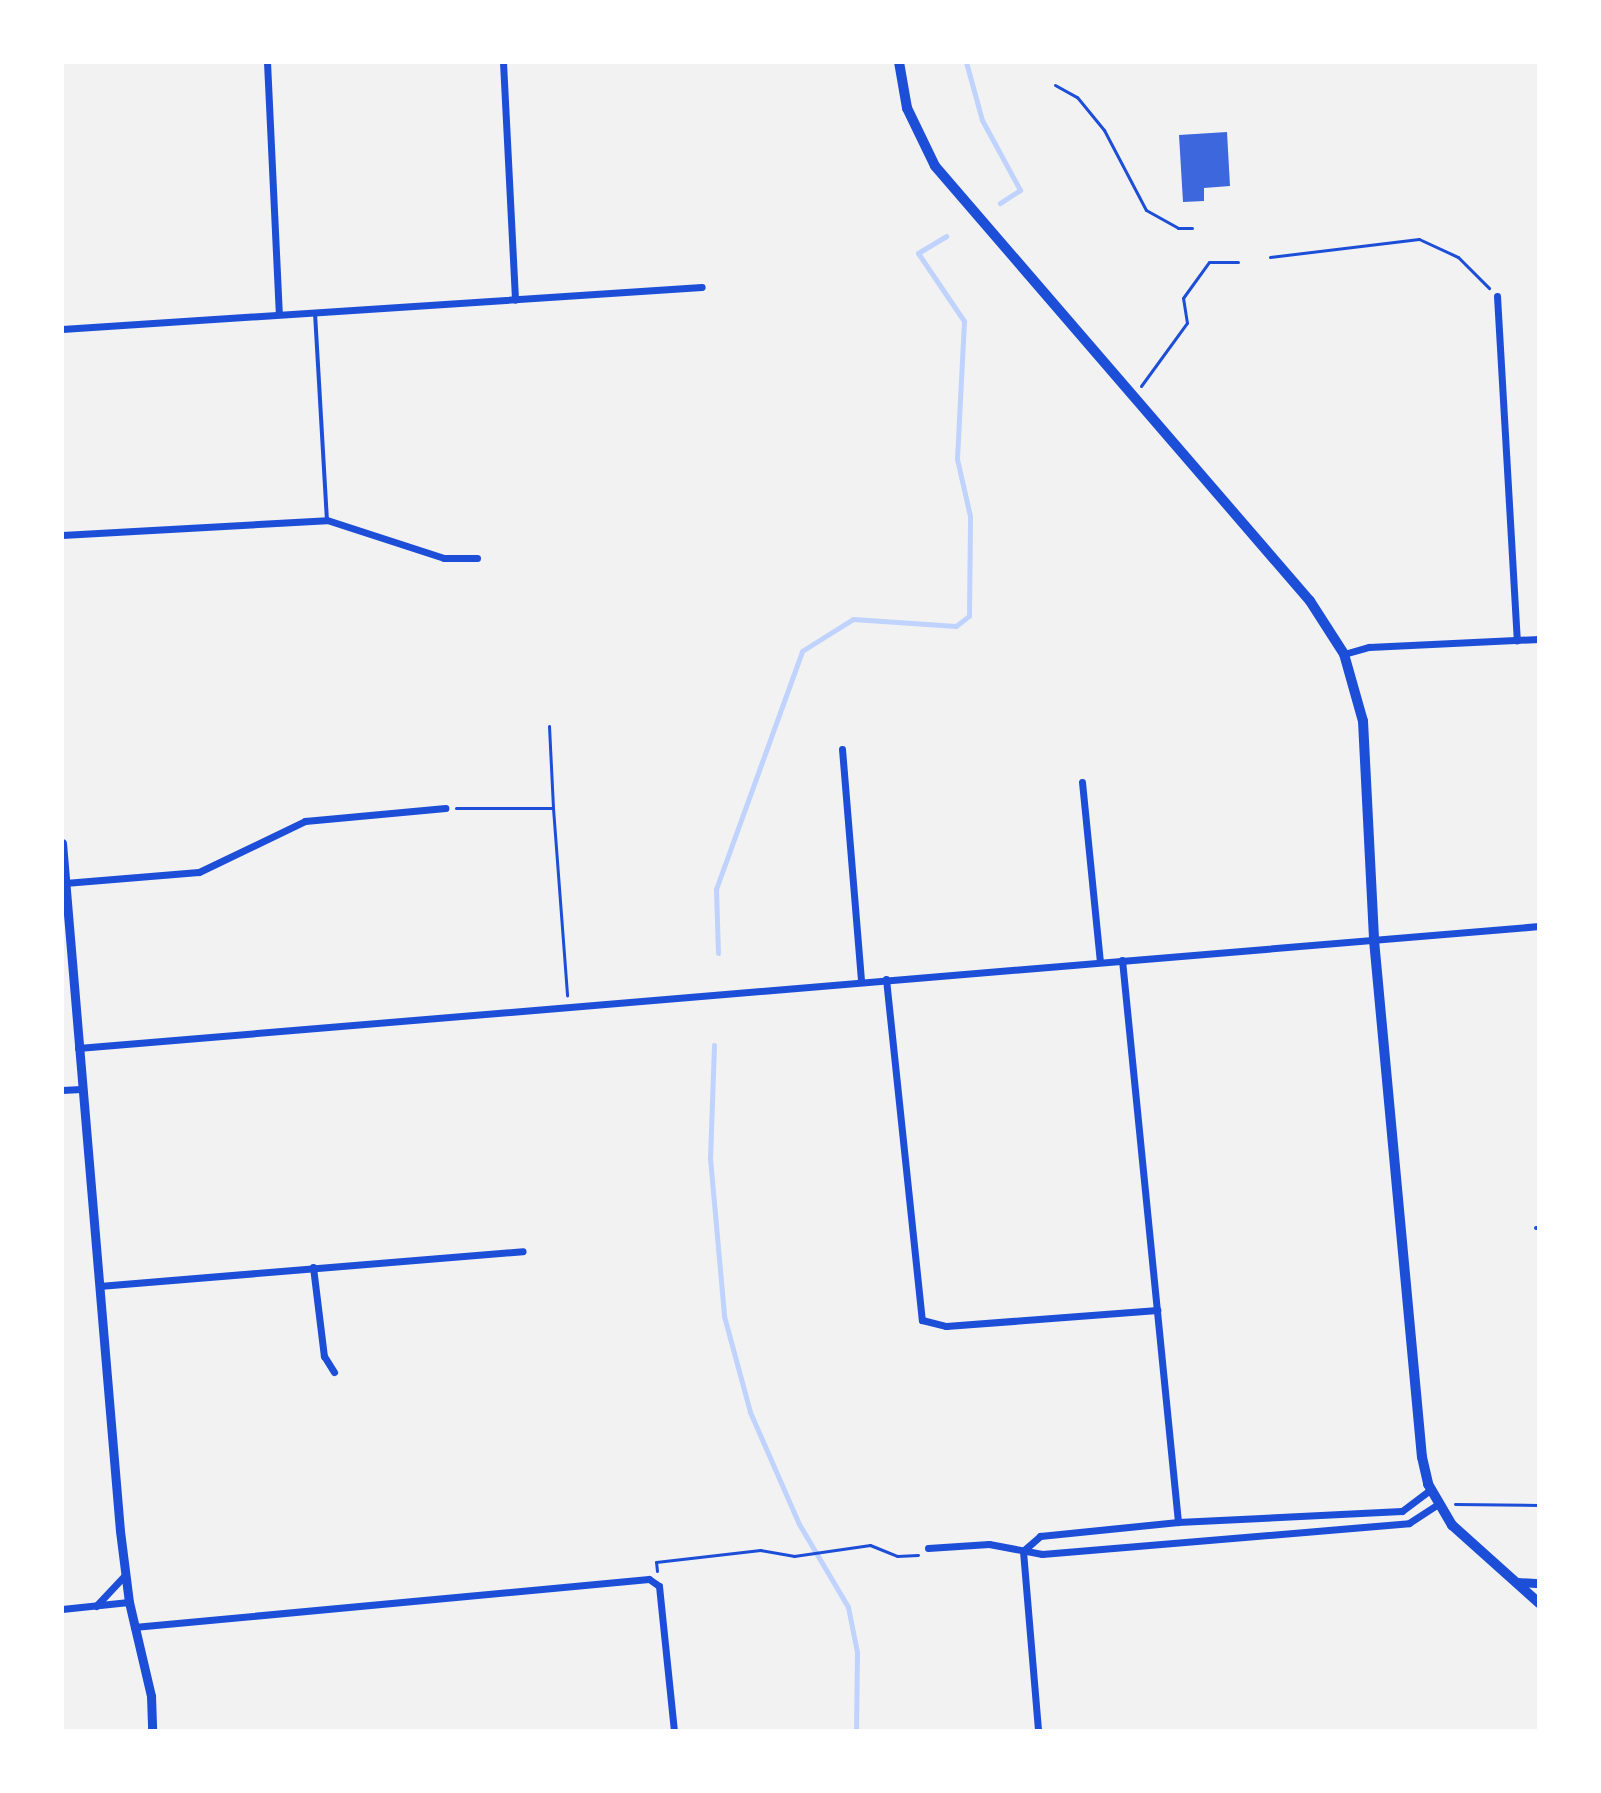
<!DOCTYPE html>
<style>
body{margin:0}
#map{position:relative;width:1601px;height:1793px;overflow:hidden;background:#f2f2f2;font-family:Lato,sans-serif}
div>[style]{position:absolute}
.stream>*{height:5px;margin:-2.5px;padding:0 2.5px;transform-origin:2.5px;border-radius:2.5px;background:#bfd3fe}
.building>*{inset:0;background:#3d67dc}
.path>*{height:3px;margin:-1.5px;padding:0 1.5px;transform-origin:1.5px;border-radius:1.5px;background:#1d4ed8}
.service>*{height:4px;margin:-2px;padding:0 2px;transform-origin:2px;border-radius:2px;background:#1d4ed8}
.minor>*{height:7px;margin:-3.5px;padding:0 3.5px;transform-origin:3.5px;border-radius:3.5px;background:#1d4ed8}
.tertiary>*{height:9px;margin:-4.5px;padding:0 4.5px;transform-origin:4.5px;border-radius:4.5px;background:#1d4ed8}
.secondary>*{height:10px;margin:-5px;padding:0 5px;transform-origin:5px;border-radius:5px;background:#1d4ed8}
span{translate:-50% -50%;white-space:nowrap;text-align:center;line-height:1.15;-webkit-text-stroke:6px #fff;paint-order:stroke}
.frame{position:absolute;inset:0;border:64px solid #fff;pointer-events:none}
</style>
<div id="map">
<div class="stream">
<div style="left:966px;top:62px;width:60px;rotate:74.6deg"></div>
<div style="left:982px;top:120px;width:80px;rotate:61.5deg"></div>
<div style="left:1020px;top:190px;width:24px;rotate:147deg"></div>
<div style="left:718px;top:953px;width:64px;rotate:-91.8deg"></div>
<div style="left:716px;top:889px;width:253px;rotate:-70.1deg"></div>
<div style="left:802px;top:651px;width:60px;rotate:-32.1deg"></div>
<div style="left:853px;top:619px;width:103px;rotate:3.9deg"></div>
<div style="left:956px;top:626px;width:16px;rotate:-38deg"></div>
<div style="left:969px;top:616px;width:100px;rotate:-89.4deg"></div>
<div style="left:970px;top:516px;width:58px;rotate:-102.8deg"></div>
<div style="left:957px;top:459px;width:138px;rotate:-87.1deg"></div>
<div style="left:964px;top:321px;width:82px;rotate:-124.1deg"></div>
<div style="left:918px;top:253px;width:33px;rotate:-31deg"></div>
<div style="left:714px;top:1045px;width:113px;rotate:92deg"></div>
<div style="left:710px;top:1158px;width:159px;rotate:84.9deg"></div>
<div style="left:724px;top:1316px;width:99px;rotate:74.8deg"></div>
<div style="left:750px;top:1412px;width:122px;rotate:66.4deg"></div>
<div style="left:799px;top:1524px;width:96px;rotate:59.4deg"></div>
<div style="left:848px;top:1607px;width:46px;rotate:78.7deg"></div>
<div style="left:857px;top:1652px;width:79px;rotate:90.7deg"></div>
</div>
<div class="building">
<div style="clip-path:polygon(1227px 132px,1230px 186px,1204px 188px,1204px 201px,1183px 202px,1179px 135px)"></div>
</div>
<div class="path">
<div style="left:1055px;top:85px;width:25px;rotate:29deg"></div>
<div style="left:1077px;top:97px;width:43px;rotate:50.7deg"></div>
<div style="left:1104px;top:130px;width:90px;rotate:62.3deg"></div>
<div style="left:1146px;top:210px;width:37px;rotate:29deg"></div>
<div style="left:1178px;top:228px;width:14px"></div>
<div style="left:1270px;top:257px;width:150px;rotate:-6.9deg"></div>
<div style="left:1419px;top:239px;width:43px;rotate:24.8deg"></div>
<div style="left:1458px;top:257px;width:44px;rotate:45deg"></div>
<div style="left:1141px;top:386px;width:78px;rotate:-53.9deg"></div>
<div style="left:1187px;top:323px;width:25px;rotate:-99deg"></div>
<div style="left:1183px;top:298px;width:44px;rotate:-54.2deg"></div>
<div style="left:1209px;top:262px;width:29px"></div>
<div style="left:549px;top:726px;width:81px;rotate:87.2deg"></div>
<div style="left:456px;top:808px;width:97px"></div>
<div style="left:553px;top:808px;width:188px;rotate:85.7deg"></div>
<div style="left:1455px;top:1504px;width:84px;rotate:0.7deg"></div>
<div style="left:657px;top:1571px;width:9px;rotate:-96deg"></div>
<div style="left:656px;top:1562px;width:105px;rotate:-6.6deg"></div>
<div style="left:760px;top:1550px;width:35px;rotate:10deg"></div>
<div style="left:794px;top:1556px;width:77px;rotate:-8.2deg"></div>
<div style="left:870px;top:1545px;width:29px;rotate:22deg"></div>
<div style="left:897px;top:1556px;width:21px;rotate:-3deg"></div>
</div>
<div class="service">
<div style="left:315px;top:313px;width:207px;rotate:86.7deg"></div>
<div style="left:1536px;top:1228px;width:3px"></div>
</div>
<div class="minor">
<div style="left:267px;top:62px;width:251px;rotate:87.3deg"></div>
<div style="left:503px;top:62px;width:238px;rotate:87.1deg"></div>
<div style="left:1497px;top:296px;width:345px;rotate:86.7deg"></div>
<div style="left:62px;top:329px;width:641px;rotate:-3.75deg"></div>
<div style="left:62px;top:535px;width:265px;rotate:-3.2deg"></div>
<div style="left:327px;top:520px;width:123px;rotate:18deg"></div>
<div style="left:444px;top:558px;width:33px"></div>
<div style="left:1344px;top:654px;width:26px;rotate:-16deg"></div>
<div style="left:1369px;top:647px;width:170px;rotate:-2.7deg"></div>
<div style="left:842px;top:749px;width:233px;rotate:85.3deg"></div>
<div style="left:1082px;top:782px;width:181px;rotate:84.3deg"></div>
<div style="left:65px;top:883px;width:134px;rotate:-4.7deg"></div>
<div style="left:199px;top:872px;width:118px;rotate:-25.7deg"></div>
<div style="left:305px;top:821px;width:141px;rotate:-5.3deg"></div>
<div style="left:1122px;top:960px;width:565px;rotate:84.31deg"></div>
<div style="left:886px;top:979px;width:343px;rotate:84deg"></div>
<div style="left:922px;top:1320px;width:25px;rotate:14deg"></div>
<div style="left:946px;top:1326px;width:212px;rotate:-4.3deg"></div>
<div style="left:78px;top:1048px;width:1466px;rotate:-4.77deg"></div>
<div style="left:62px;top:1090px;width:19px;rotate:-3deg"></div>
<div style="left:313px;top:1267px;width:90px;rotate:83deg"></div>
<div style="left:324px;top:1356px;width:19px;rotate:58deg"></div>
<div style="left:99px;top:1286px;width:425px;rotate:-4.7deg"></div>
<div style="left:928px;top:1548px;width:61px;rotate:-3.8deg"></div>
<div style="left:989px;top:1544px;width:54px;rotate:10.7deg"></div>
<div style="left:1042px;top:1554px;width:368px;rotate:-4.8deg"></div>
<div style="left:1409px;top:1523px;width:35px;rotate:-33deg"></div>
<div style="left:1023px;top:1551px;width:23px;rotate:-41deg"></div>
<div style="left:1040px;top:1536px;width:139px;rotate:-5.8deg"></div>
<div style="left:1178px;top:1522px;width:224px;rotate:-2.8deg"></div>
<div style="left:1402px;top:1511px;width:36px;rotate:-37deg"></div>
<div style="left:1023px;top:1551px;width:181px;rotate:85.2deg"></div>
<div style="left:96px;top:1606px;width:42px;rotate:-46.9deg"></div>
<div style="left:62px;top:1609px;width:67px;rotate:-6deg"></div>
<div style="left:134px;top:1627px;width:517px;rotate:-5.32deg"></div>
<div style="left:649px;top:1579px;width:12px;rotate:35deg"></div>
<div style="left:659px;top:1586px;width:146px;rotate:84.1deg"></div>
</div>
<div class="tertiary">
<div style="left:62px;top:843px;width:690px;rotate:85.18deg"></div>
<div style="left:120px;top:1531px;width:72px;rotate:82.8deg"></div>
<div style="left:129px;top:1602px;width:97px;rotate:76.8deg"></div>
<div style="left:151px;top:1696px;width:35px;rotate:88deg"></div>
<div style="left:1517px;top:1582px;width:22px;rotate:3deg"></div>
</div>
<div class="secondary">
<div style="left:899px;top:62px;width:47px;rotate:80.1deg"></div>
<div style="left:907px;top:108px;width:64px;rotate:64.2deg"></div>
<div style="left:935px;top:166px;width:574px;rotate:49.24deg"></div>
<div style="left:1310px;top:601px;width:63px;rotate:57.3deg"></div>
<div style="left:1344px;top:654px;width:70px;rotate:74.2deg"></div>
<div style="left:1363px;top:721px;width:219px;rotate:87.1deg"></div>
<div style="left:1374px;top:940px;width:519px;rotate:84.7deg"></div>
<div style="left:1422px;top:1457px;width:28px;rotate:77deg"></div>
<div style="left:1428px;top:1484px;width:48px;rotate:59.7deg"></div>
<div style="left:1452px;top:1525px;width:117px;rotate:41.9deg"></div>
</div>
<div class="frame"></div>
</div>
